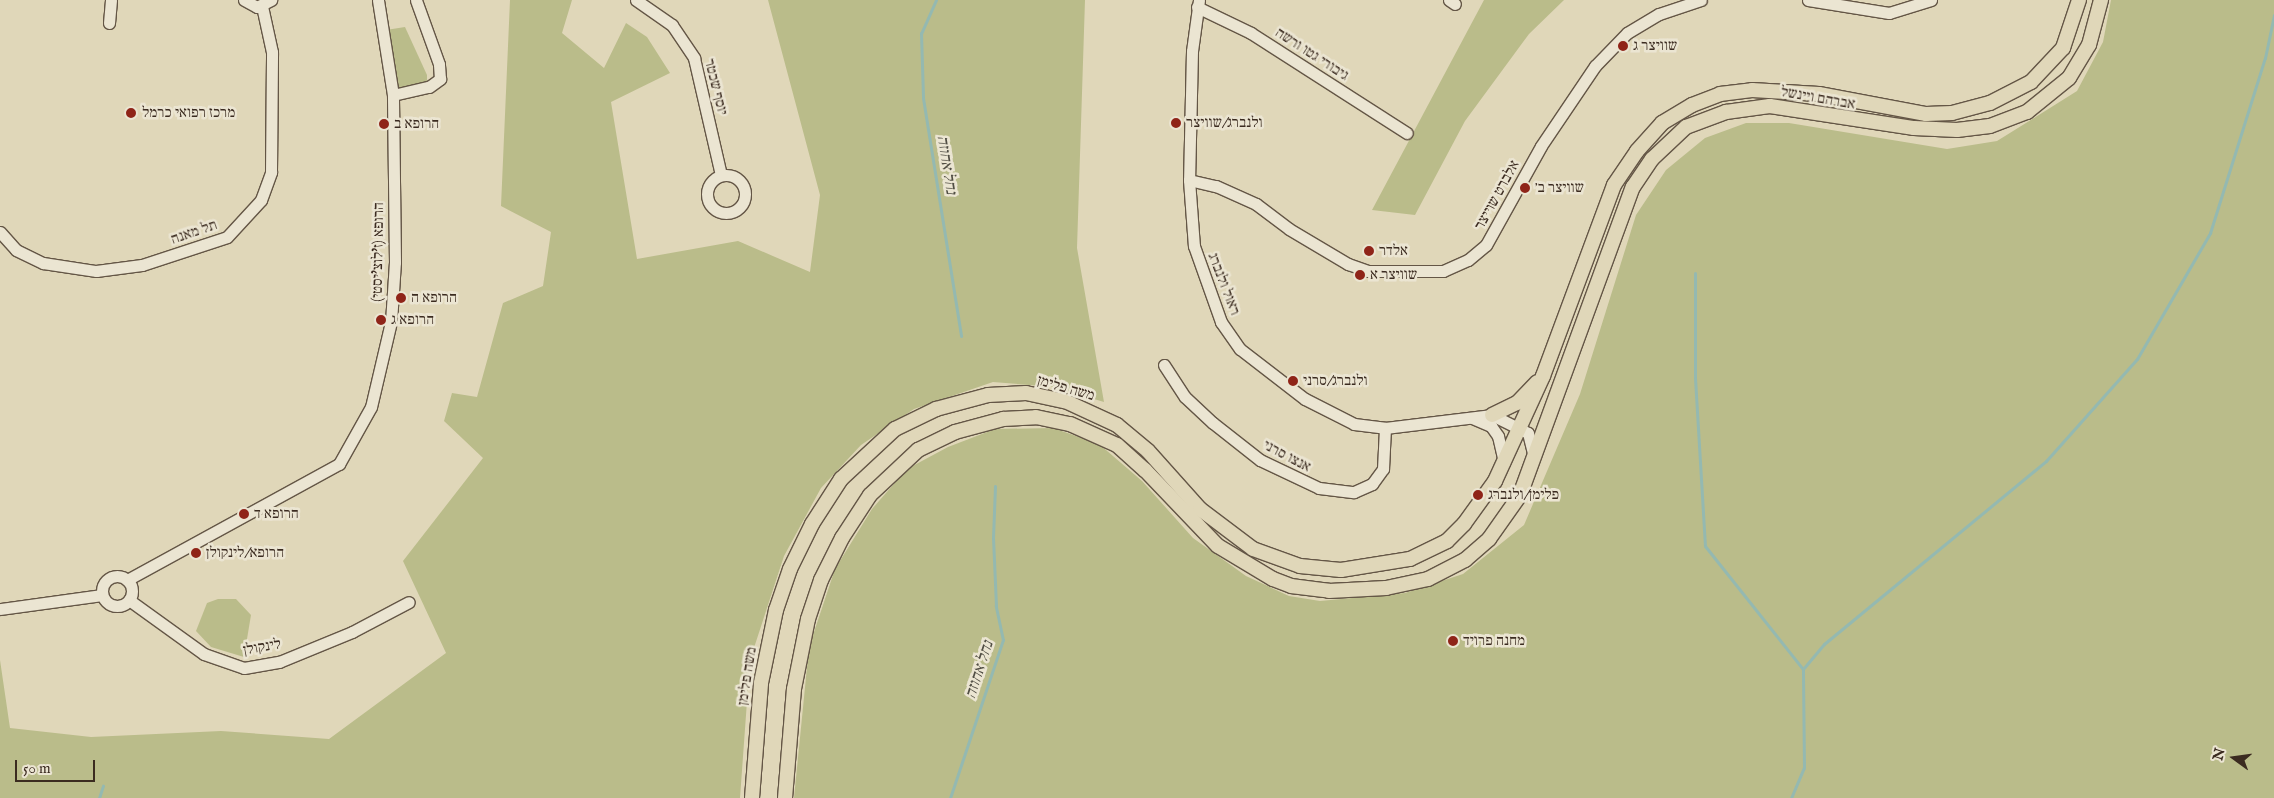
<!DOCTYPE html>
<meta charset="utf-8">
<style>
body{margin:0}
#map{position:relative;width:2274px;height:798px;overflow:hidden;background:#e0d7b9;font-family:"IM FELL English","Frank Ruhl Libre",serif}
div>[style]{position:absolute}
.green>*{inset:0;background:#babc8a}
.stream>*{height:3px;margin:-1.5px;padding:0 1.5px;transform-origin:1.5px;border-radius:1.5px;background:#94b9b1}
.roads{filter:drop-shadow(1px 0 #645646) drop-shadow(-1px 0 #645646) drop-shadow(0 1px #645646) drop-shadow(0 -1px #645646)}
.minor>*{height:11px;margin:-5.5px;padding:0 5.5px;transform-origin:5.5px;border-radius:5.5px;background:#ebe5d2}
.minor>.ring{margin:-5.5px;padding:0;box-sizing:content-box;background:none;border:11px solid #ebe5d2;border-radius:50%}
.major>*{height:14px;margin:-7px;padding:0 7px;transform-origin:7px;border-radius:7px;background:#e0d7b9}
.dots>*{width:14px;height:14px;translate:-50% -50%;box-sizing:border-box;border:2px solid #ebe5d2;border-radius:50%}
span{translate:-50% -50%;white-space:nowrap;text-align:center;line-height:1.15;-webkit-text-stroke:5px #ebe5d2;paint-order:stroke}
.poi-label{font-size:15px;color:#3b2b20}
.left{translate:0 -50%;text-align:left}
.street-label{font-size:15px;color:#3b2b20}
.water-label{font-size:16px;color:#514e44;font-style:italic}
.north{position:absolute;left:2209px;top:733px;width:50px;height:50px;-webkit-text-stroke:4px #ebe5d2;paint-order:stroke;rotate:284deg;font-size:14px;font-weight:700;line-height:20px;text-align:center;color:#3b2b20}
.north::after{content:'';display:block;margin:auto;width:18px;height:22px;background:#3b2b20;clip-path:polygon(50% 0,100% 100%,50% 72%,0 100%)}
.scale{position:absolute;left:15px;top:760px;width:80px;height:22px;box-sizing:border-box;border:2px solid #3b2b20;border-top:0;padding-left:6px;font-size:15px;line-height:18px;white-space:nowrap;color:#3b2b20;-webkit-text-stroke:4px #ebe5d2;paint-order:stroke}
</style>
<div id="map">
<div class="green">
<div style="clip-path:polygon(510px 0,572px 0,562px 33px,604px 68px,626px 23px,647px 37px,670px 73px,611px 102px,637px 259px,738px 241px,810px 272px,820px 195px,768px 0,1085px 0,1077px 248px,1104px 402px,1054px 387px,993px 382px,914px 409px,861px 445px,821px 488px,784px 556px,750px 660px,740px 798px,0 798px,0 660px,10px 728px,91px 737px,221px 731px,329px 739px,446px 653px,403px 561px,483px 458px,444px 421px,452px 393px,477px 397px,503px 303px,543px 286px,551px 232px,501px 206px)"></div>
<div style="clip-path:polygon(1484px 0,1564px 0,1529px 34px,1465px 121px,1415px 215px,1372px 210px)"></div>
<div style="clip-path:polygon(2111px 0,2274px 0,2274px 798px,794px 798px,809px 647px,835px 569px,872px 509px,907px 469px,948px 447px,995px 429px,1053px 428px,1099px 444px,1142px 481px,1193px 538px,1246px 576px,1289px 596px,1320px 601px,1405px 593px,1463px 574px,1524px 525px,1580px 394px,1636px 215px,1666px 170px,1705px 138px,1746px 123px,1789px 123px,1947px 149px,1997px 141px,2077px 91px,2103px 42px)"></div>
<div style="clip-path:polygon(405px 27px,427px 75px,427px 85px,396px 91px,386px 30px)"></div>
<div style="clip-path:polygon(218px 599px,236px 599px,251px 615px,244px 657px,211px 647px,196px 631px,207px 603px)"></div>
</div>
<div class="stream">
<div style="left:936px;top:0;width:36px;rotate:114deg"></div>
<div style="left:921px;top:33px;width:65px;rotate:88.2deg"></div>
<div style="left:923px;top:98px;width:241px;rotate:80.9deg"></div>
<div style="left:1695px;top:273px;width:105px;rotate:90deg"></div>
<div style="left:1695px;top:378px;width:168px;rotate:86.6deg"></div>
<div style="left:1705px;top:546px;width:157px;rotate:51.5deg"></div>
<div style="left:99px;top:798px;width:13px;rotate:-72deg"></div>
<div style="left:950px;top:798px;width:167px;rotate:-71.5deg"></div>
<div style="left:1003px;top:640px;width:35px;rotate:-102deg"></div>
<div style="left:996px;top:606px;width:68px;rotate:-92.5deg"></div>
<div style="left:993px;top:538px;width:52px;rotate:-87.8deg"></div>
<div style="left:1791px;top:798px;width:33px;rotate:-67deg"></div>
<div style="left:1804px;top:768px;width:99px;rotate:-90.6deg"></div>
<div style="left:1803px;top:669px;width:33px;rotate:-50deg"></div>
<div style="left:1824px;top:644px;width:288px;rotate:-39.5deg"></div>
<div style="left:2046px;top:461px;width:137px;rotate:-48.3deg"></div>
<div style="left:2137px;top:359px;width:146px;rotate:-59.9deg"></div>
<div style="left:2210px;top:233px;width:183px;rotate:-72.6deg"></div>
<div style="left:2265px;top:58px;width:44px;rotate:-78.2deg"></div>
</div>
<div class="roads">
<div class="minor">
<div style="left:244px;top:0;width:15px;rotate:28deg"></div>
<div style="left:257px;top:7px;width:16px;rotate:-27deg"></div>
<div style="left:636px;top:0;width:44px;rotate:34.8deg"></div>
<div style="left:672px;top:25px;width:40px;rotate:56deg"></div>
<div style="left:694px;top:58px;width:120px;rotate:77deg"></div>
<div style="left:1199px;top:0;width:51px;rotate:97.8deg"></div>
<div style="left:1192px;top:51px;width:129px;rotate:91.3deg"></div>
<div style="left:1189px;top:180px;width:66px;rotate:85.7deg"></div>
<div style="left:1194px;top:246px;width:81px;rotate:70.4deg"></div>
<div style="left:1221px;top:322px;width:33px;rotate:55deg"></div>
<div style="left:1240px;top:349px;width:82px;rotate:37.6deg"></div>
<div style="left:1305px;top:399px;width:55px;rotate:27deg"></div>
<div style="left:1354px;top:424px;width:31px;rotate:7deg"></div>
<div style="left:1385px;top:428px;width:108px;rotate:-6.9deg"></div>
<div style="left:1492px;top:415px;width:40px;rotate:26.6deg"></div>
<div style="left:1528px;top:433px;width:25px;rotate:76deg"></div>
<div style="left:1449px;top:0;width:7px;rotate:34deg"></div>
<div style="left:1808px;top:0;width:82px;rotate:9.1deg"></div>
<div style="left:1889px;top:13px;width:44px;rotate:-17.2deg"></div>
<div style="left:1197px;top:7px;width:60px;rotate:25.7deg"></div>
<div style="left:1251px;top:33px;width:185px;rotate:32.7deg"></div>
<div style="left:109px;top:23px;width:23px;rotate:-85deg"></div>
<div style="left:393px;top:95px;width:37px;rotate:-13deg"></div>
<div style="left:429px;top:87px;width:14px;rotate:-36deg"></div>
<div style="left:440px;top:79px;width:15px;rotate:-94deg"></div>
<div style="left:439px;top:64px;width:68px;rotate:-109.8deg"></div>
<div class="ring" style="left:707px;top:175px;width:27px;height:27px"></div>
<div style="left:1189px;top:180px;width:28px;rotate:13deg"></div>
<div style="left:1216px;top:186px;width:44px;rotate:24.2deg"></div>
<div style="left:1256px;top:204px;width:41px;rotate:37.1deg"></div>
<div style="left:1289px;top:229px;width:69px;rotate:30.7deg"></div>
<div style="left:1348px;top:264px;width:21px;rotate:19deg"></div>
<div style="left:1368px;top:271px;width:75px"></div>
<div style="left:1443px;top:271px;width:27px;rotate:-24deg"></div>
<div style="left:1468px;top:260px;width:23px;rotate:-40deg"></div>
<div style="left:1486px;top:245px;width:113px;rotate:-60.9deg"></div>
<div style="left:1541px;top:146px;width:97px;rotate:-56deg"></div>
<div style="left:1595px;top:66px;width:46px;rotate:-45.9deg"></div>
<div style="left:1627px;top:33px;width:37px;rotate:-31deg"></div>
<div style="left:1659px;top:14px;width:44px;rotate:-18.4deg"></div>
<div style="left:0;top:232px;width:24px;rotate:48deg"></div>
<div style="left:16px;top:250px;width:30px;rotate:26deg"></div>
<div style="left:43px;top:263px;width:54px;rotate:8.6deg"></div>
<div style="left:96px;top:271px;width:46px;rotate:-7.4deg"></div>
<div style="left:142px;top:265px;width:89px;rotate:-18.2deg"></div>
<div style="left:227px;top:237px;width:50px;rotate:-47.4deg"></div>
<div style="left:261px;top:200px;width:30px;rotate:-70deg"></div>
<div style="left:271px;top:172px;width:120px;rotate:-89.5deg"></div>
<div style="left:272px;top:52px;width:47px;rotate:-102.3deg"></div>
<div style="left:1164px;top:365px;width:38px;rotate:57deg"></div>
<div style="left:1185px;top:397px;width:38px;rotate:43deg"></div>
<div style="left:1213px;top:423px;width:60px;rotate:38.2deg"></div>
<div style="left:1260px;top:460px;width:65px;rotate:25.4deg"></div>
<div style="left:1319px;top:488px;width:35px;rotate:7deg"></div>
<div style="left:1354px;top:492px;width:20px;rotate:-24deg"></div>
<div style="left:1372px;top:484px;width:19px;rotate:-54deg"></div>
<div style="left:1383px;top:469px;width:41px;rotate:-87.2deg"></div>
<div style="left:1472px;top:418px;width:21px;rotate:23deg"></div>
<div style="left:1491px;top:426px;width:12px;rotate:55deg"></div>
<div style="left:1498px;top:436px;width:27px;rotate:77deg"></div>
<div class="ring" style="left:102px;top:576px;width:19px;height:19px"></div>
<div style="left:127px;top:580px;width:242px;rotate:-28.7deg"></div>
<div style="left:339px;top:464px;width:65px;rotate:-60.7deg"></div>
<div style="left:371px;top:407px;width:87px;rotate:-76.8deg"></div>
<div style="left:391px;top:322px;width:60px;rotate:-86.2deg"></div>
<div style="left:395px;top:262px;width:167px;rotate:-90.7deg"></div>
<div style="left:393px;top:95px;width:96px;rotate:-99deg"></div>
<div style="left:129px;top:600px;width:92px;rotate:35.8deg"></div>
<div style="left:204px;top:654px;width:42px;rotate:19.3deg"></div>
<div style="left:244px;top:668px;width:36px;rotate:-10deg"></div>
<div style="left:279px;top:662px;width:79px;rotate:-22.3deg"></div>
<div style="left:352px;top:632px;width:64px;rotate:-27.8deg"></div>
<div style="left:0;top:609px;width:103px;rotate:-7.8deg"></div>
</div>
<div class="major">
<div style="left:1492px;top:415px;width:28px;rotate:-26deg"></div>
<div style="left:1517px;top:403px;width:29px;rotate:-46deg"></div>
<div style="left:752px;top:798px;width:115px;rotate:-85.5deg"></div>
<div style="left:761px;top:683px;width:75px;rotate:-78.4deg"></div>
<div style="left:776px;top:610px;width:43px;rotate:-71.1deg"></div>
<div style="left:790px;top:569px;width:50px;rotate:-63.9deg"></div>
<div style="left:812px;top:524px;width:54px;rotate:-57.2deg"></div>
<div style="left:841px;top:479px;width:74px;rotate:-42.8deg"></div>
<div style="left:895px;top:429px;width:46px;rotate:-26deg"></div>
<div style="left:936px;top:409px;width:54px;rotate:-15.1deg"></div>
<div style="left:988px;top:395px;width:38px;rotate:-3deg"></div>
<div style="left:1026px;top:393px;width:40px;rotate:12deg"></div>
<div style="left:1065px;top:401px;width:57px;rotate:24.8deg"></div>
<div style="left:1117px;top:425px;width:40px;rotate:40deg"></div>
<div style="left:1148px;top:451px;width:78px;rotate:48.1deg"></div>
<div style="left:1200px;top:509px;width:66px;rotate:37deg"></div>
<div style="left:1253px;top:549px;width:50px;rotate:19.9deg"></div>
<div style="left:1300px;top:566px;width:41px;rotate:5.6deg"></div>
<div style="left:1341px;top:570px;width:70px;rotate:-9.1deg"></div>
<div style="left:1410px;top:559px;width:41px;rotate:-25.9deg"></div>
<div style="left:1447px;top:541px;width:24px;rotate:-45deg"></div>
<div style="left:1464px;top:524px;width:53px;rotate:-54.2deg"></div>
<div style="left:1495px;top:481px;width:115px;rotate:-65.4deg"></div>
<div style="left:1543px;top:376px;width:204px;rotate:-69.6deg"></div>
<div style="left:1614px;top:185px;width:41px;rotate:-55.9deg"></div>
<div style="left:1637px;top:151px;width:38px;rotate:-48deg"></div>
<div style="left:1662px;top:123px;width:35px;rotate:-31deg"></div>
<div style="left:1692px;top:105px;width:30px;rotate:-21deg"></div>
<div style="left:1720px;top:94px;width:32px;rotate:-7deg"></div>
<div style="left:1752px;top:90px;width:67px;rotate:3.4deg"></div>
<div style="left:1819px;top:94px;width:109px;rotate:10.6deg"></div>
<div style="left:1926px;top:114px;width:26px;rotate:-2deg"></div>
<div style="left:1952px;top:113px;width:39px;rotate:-15deg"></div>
<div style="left:1990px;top:103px;width:46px;rotate:-27.1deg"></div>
<div style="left:2031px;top:82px;width:47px;rotate:-46.7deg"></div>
<div style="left:2063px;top:48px;width:51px;rotate:-71.6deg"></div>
<div style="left:785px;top:798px;width:109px;rotate:-85.3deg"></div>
<div style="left:794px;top:689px;width:71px;rotate:-78.7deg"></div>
<div style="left:808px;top:619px;width:41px;rotate:-71.6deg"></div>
<div style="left:821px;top:580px;width:47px;rotate:-63.4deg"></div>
<div style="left:842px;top:538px;width:51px;rotate:-56.9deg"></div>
<div style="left:870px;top:495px;width:66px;rotate:-43.2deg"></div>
<div style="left:918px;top:450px;width:41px;rotate:-25.9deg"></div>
<div style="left:955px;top:432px;width:50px;rotate:-15.2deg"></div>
<div style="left:1003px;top:419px;width:33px;rotate:-3deg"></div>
<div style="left:1036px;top:417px;width:35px;rotate:12deg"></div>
<div style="left:1070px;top:424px;width:51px;rotate:24.1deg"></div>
<div style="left:1117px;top:445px;width:38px;rotate:42deg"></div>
<div style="left:1145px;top:470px;width:105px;rotate:46.2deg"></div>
<div style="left:1218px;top:546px;width:64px;rotate:31deg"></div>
<div style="left:1273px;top:579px;width:19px;rotate:21deg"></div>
<div style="left:1291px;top:586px;width:38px;rotate:7deg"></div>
<div style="left:1329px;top:591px;width:57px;rotate:-3deg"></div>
<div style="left:1386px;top:588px;width:43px;rotate:-12.1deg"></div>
<div style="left:1428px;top:579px;width:42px;rotate:-27.2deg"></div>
<div style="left:1465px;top:560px;width:32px;rotate:-41deg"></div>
<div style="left:1489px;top:539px;width:54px;rotate:-54.8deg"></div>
<div style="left:1520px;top:495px;width:328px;rotate:-69.9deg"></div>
<div style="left:1633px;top:187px;width:34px;rotate:-56deg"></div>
<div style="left:1652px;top:159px;width:47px;rotate:-43.3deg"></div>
<div style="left:1686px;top:127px;width:43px;rotate:-20.6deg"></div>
<div style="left:1726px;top:112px;width:44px;rotate:-7.8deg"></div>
<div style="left:1770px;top:106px;width:146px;rotate:8.7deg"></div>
<div style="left:1914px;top:128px;width:43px;rotate:2.7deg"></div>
<div style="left:1957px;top:130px;width:33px;rotate:-7deg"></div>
<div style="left:1990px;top:126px;width:40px;rotate:-21deg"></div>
<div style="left:2027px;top:112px;width:54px;rotate:-39deg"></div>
<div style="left:2069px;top:78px;width:39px;rotate:-59deg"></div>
<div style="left:2089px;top:45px;width:47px;rotate:-75.1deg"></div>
</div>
</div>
<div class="dots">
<div style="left:1623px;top:46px;background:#8f2418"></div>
<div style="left:131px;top:113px;background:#8f2418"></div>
<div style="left:1176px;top:123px;background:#8f2418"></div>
<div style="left:384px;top:124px;background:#8f2418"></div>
<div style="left:1525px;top:188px;background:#8f2418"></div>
<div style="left:1369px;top:251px;background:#8f2418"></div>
<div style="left:1360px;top:275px;background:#8f2418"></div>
<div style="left:401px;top:298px;background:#8f2418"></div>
<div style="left:381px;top:320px;background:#8f2418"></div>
<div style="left:1293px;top:381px;background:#8f2418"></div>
<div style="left:1478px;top:495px;background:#8f2418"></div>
<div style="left:244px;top:514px;background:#8f2418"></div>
<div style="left:196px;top:553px;background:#8f2418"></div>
<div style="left:1453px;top:641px;background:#8f2418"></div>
</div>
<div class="poi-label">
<span class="left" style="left:1633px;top:46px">שוויצר ג</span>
<span class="left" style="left:142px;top:113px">מרכז רפואי כרמל</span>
<span class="left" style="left:1186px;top:123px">ולנברג/שוויצר</span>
<span class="left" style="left:394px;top:124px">הרופא ב</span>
<span class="left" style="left:1535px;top:188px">שוויצר ב׳</span>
<span class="left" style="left:1379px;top:251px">אלדר</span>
<span class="left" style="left:1370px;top:275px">שוויצר א</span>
<span class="left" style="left:411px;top:298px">הרופא ה</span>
<span class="left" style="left:391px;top:320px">הרופא ג</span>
<span class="left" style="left:1303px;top:381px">ולנברג/סרני</span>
<span class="left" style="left:1488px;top:495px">פלימן/ולנברג</span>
<span class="left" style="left:254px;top:514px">הרופא ד</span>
<span class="left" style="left:206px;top:553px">הרופא/לינקולן</span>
<span class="left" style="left:1463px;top:641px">מחנה פרויד</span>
</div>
<div class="street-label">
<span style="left:1312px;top:54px;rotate:33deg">גיבורי גטו ורשה</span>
<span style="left:716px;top:87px;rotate:76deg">יוסף שכטר</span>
<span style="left:1818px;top:98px;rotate:10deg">אברהם ויינשל</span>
<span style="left:1497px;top:195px;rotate:-61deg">אלברט שוייצר</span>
<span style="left:194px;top:232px;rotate:-19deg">תל מאנה</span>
<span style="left:378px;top:252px;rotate:-89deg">הרופא (ז'לוצ'יסטי)</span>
<span style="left:1224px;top:284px;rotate:69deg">ראול ולנברג</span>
<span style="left:1066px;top:388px;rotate:16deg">משה פלימן</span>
<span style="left:1287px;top:456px;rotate:28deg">אנצו סרני</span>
<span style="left:262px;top:647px;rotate:-10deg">לינקולן</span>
<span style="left:747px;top:676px;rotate:-81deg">משה פלימן</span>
</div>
<div class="water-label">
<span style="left:946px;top:165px;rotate:81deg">נחל אחוזה</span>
<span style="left:980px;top:670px;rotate:-72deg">נחל אחוזה</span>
</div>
<div class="north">N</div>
<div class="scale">50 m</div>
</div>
